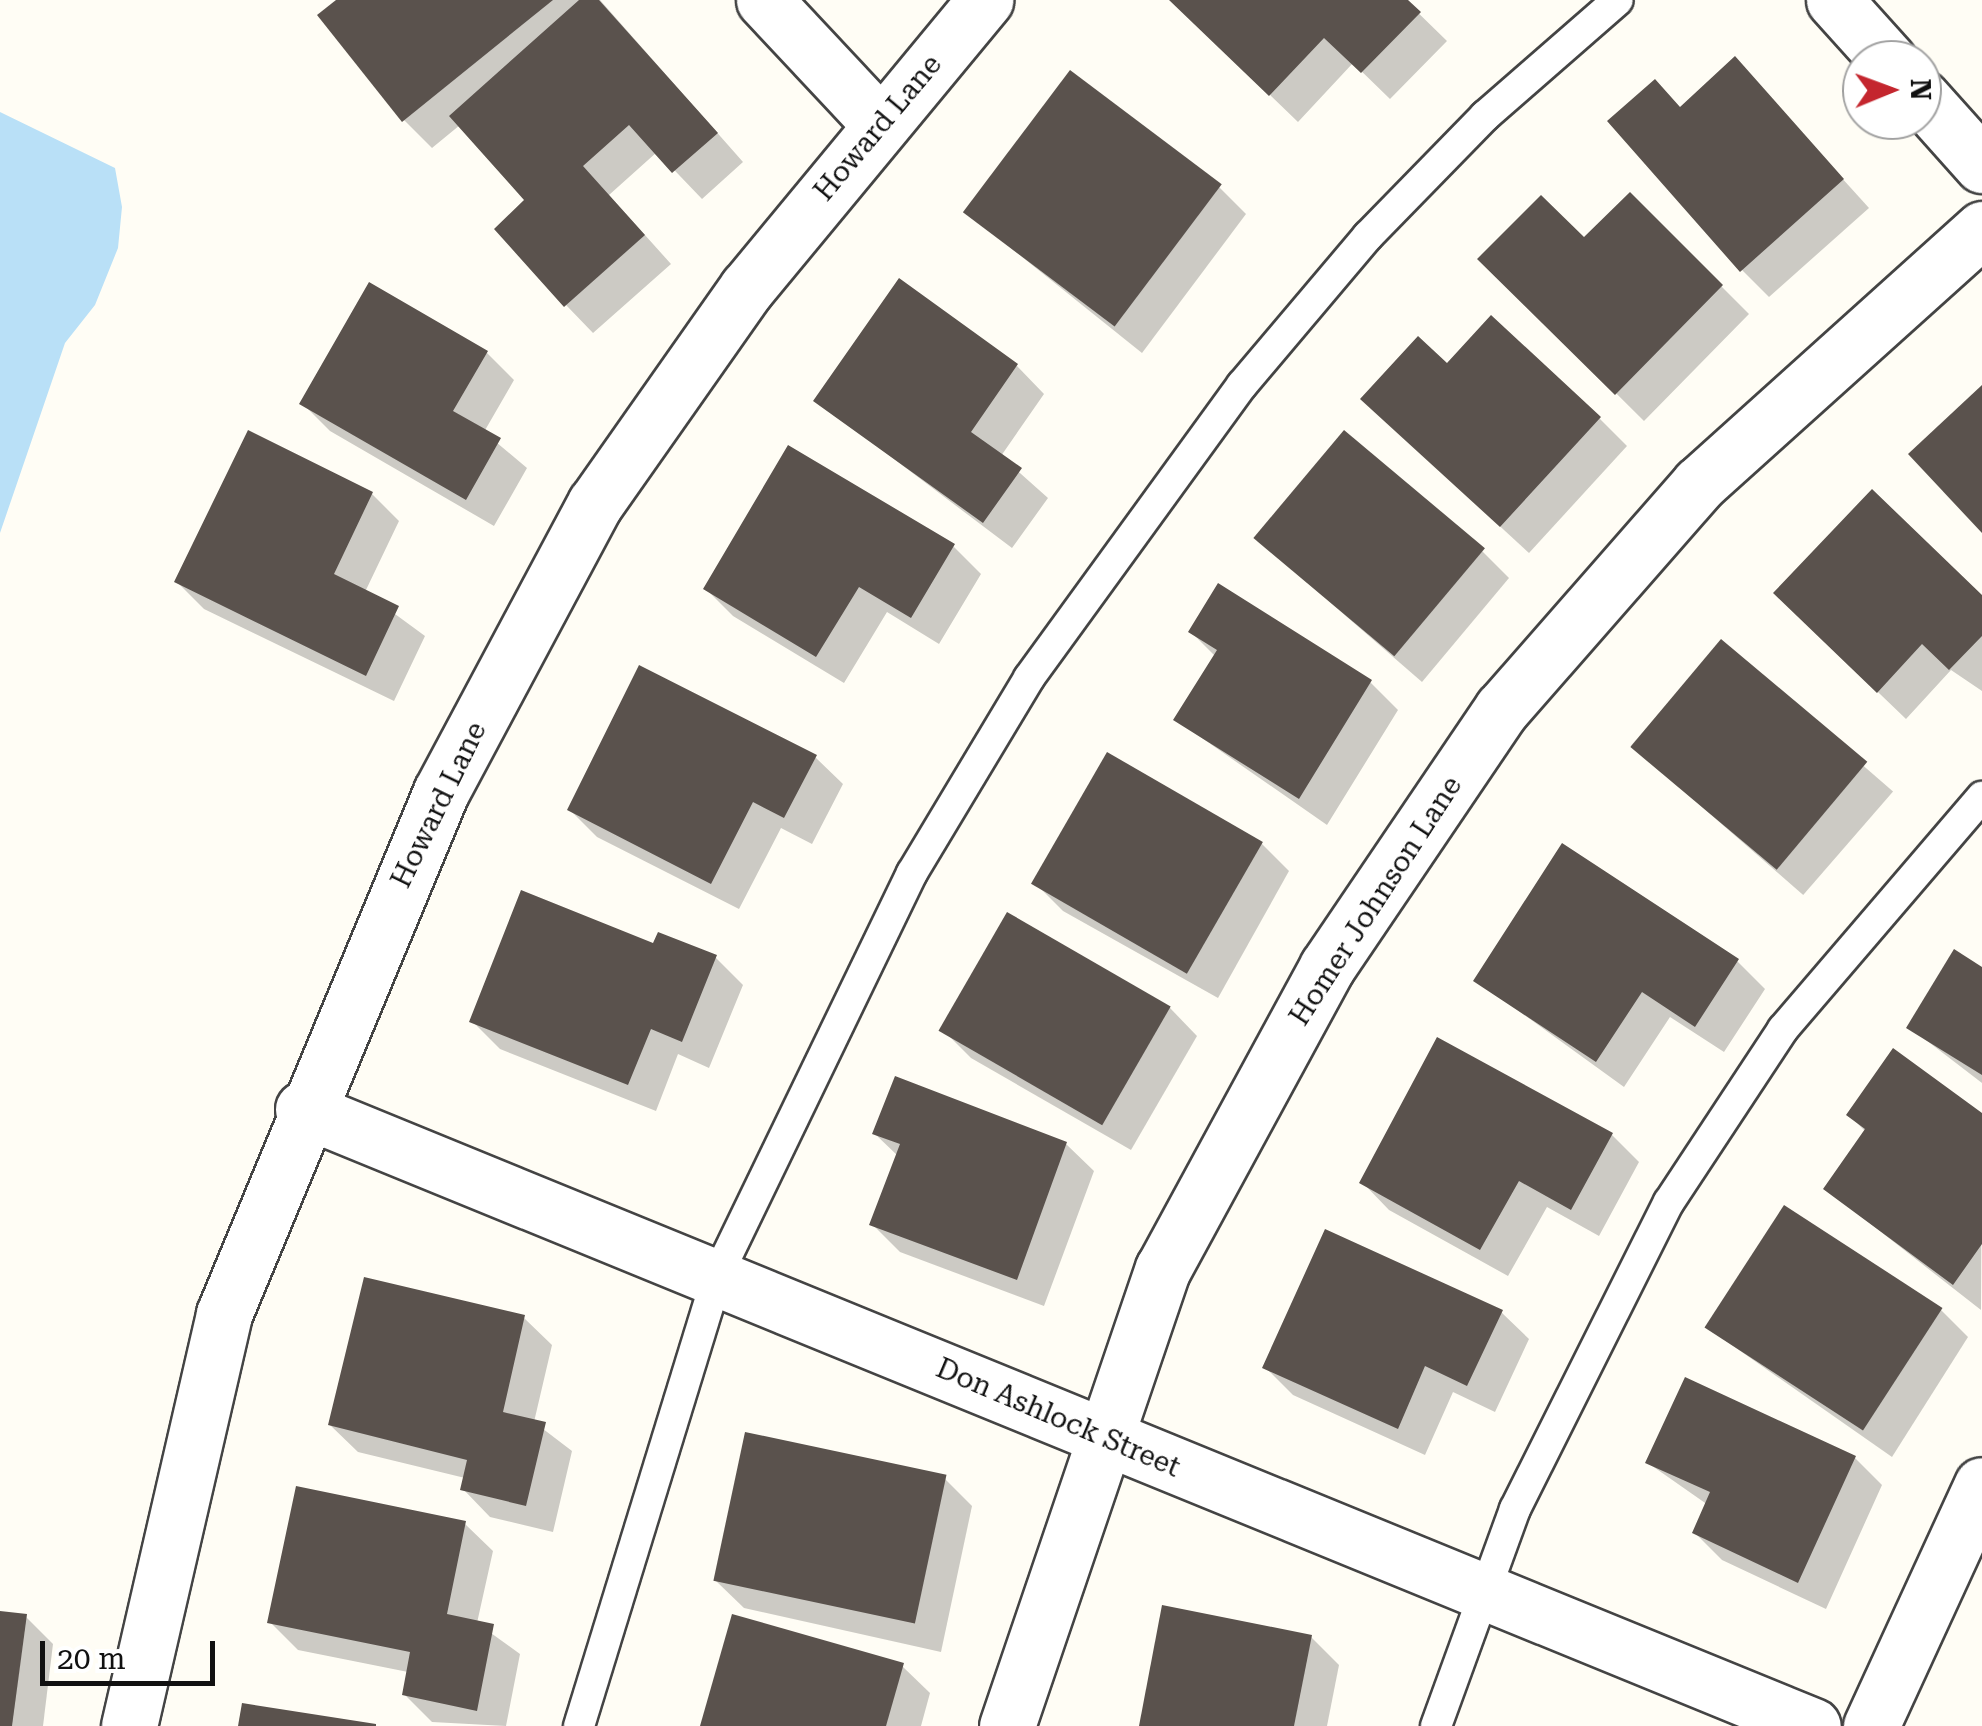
<!DOCTYPE html>
<style>
body{margin:0}
#map{position:relative;width:1982px;height:1726px;overflow:hidden;background:#fffdf5;font-family:"Roboto Serif",serif}
div>[style]{position:absolute}
.water>*{inset:0;background:#b9e0f7}
.shadow>*{inset:0;background:#0003;transform-origin:0 0}
.building>*{inset:0;background:#5a524d;transform-origin:0 0}
.roads{filter:drop-shadow(2px 0 #444) drop-shadow(-2px 0 #444) drop-shadow(0 2px #444) drop-shadow(0 -2px #444)}
.service>*{height:30px;margin:-15px;padding:0 15px;transform-origin:15px;border-radius:15px;background:#fff}
.minor>*{height:55px;margin:-27.5px;padding:0 27.5px;transform-origin:27.5px;border-radius:27.5px;background:#fff}
span{translate:-50% -50%;white-space:nowrap;text-align:center;line-height:1.15;-webkit-text-stroke:10px #fff;paint-order:stroke}
.street-label{font-size:28px;color:#111}
.north{position:absolute;left:1842px;top:40px;width:100px;height:100px;box-sizing:border-box;background:#fff;border:2px solid #a0a0a0;border-radius:50%;rotate:89deg;font-size:28px;font-weight:700;line-height:40px;text-align:center;color:#111}
.north::after{content:'';display:block;margin:auto;width:35px;height:45px;background:#c4262e;clip-path:polygon(50% 0,100% 100%,50% 72%,0 100%)}
.scale{position:absolute;left:40px;top:1641px;width:175px;height:45px;box-sizing:border-box;border:5px solid #111;border-top:0;padding-left:12px;font-size:30px;line-height:35px;white-space:nowrap;color:#111;-webkit-text-stroke:8px #fff;paint-order:stroke}
</style>
<div id="map">
<div class="water">
<div style="clip-path:polygon(0 112px,115px 168px,122px 207px,118px 248px,95px 305px,65px 343px,0 533px)"></div>
</div>
<div class="shadow">
<div style="clip-path:polygon(340px 0,600px 0,743px 162px,702px 199px,657px 152px,609px 195px,671px 264px,593px 333px,566px 305px,528px 201px,460px 125px,432px 148px,404px 120px)"></div>
<div style="clip-path:polygon(1172px 0,1405px 0,1447px 41px,1390px 99px,1353px 63px,1298px 122px)"></div>
<div style="clip-path:polygon(1735px 60px,1869px 208px,1769px 297px,1742px 270px,1682px 109px)"></div>
<div style="clip-path:polygon(1219px 187px,1246px 214px,1142px 353px,966px 212px)"></div>
<div style="clip-path:polygon(1630px 195px,1749px 314px,1644px 421px,1481px 259px,1584px 241px)"></div>
<div style="clip-path:polygon(487px 353px,514px 380px,484px 432px,527px 468px,494px 526px,330px 431px,302px 403px)"></div>
<div style="clip-path:polygon(1017px 366px,1044px 394px,1001px 456px,1048px 498px,1012px 548px,817px 401px)"></div>
<div style="clip-path:polygon(1447px 367px,1599px 418px,1627px 446px,1529px 553px,1391px 426px)"></div>
<div style="clip-path:polygon(372px 494px,399px 521px,365px 592px,425px 636px,394px 701px,204px 609px,177px 582px)"></div>
<div style="clip-path:polygon(1257px 539px,1482px 551px,1509px 578px,1422px 682px)"></div>
<div style="clip-path:polygon(953px 546px,981px 574px,939px 644px,887px 612px,844px 683px,733px 616px,706px 589px)"></div>
<div style="clip-path:polygon(1982px 598px,1982px 691px,1951px 670px,1906px 719px,1804px 621px)"></div>
<div style="clip-path:polygon(1191px 632px,1370px 682px,1398px 710px,1327px 825px,1176px 720px,1216px 657px)"></div>
<div style="left:1721px;top:642px;width:228px;height:137px;rotate:41deg"></div>
<div style="clip-path:polygon(815px 757px,843px 784px,812px 844px,781px 828px,739px 909px,597px 837px,570px 810px)"></div>
<div style="clip-path:polygon(1261px 843px,1289px 871px,1218px 998px,1063px 911px,1035px 883px)"></div>
<div style="clip-path:polygon(1008px 915px,1170px 1008px,1197px 1036px,1131px 1150px,971px 1058px,943px 1030px)"></div>
<div style="clip-path:polygon(654px 946px,715px 957px,743px 985px,709px 1068px,678px 1054px,656px 1111px,500px 1049px,472px 1021px)"></div>
<div style="clip-path:polygon(1737px 961px,1765px 989px,1724px 1052px,1670px 1017px,1624px 1087px,1476px 980px)"></div>
<div style="clip-path:polygon(1982px 970px,1982px 1083px,1909px 1027px)"></div>
<div style="clip-path:polygon(1849px 1115px,1982px 1117px,1981px 1310px,1826px 1189px,1866px 1132px)"></div>
<div style="clip-path:polygon(875px 1134px,1066px 1144px,1094px 1171px,1044px 1306px,900px 1252px,872px 1224px,898px 1156px)"></div>
<div style="clip-path:polygon(1612px 1135px,1639px 1162px,1599px 1236px,1547px 1207px,1508px 1276px,1389px 1210px,1362px 1182px)"></div>
<div style="clip-path:polygon(1941px 1310px,1968px 1337px,1892px 1457px,1709px 1329px)"></div>
<div style="clip-path:polygon(1501px 1312px,1529px 1339px,1495px 1412px,1453px 1392px,1425px 1455px,1293px 1395px,1265px 1367px)"></div>
<div style="clip-path:polygon(524px 1318px,552px 1345px,534px 1422px,572px 1451px,553px 1532px,490px 1517px,463px 1489px,465px 1478px,358px 1452px,330px 1425px)"></div>
<div style="clip-path:polygon(1855px 1458px,1882px 1485px,1826px 1609px,1722px 1560px,1695px 1533px,1708px 1505px,1648px 1463px)"></div>
<div style="clip-path:polygon(945px 1479px,972px 1506px,941px 1652px,744px 1608px,716px 1581px)"></div>
<div style="clip-path:polygon(465px 1524px,493px 1551px,477px 1623px,520px 1654px,506px 1726px,432px 1722px,404px 1694px,408px 1672px,298px 1650px,270px 1622px)"></div>
<div style="clip-path:polygon(0 1614px,26px 1617px,53px 1644px,43px 1726px,0 1726px)"></div>
<div style="clip-path:polygon(1311px 1637px,1339px 1665px,1327px 1726px,1141px 1726px)"></div>
<div style="clip-path:polygon(902px 1666px,930px 1693px,921px 1726px,703px 1726px)"></div>
</div>
<div class="building">
<div style="clip-path:polygon(336px 0,553px 0,402px 122px,317px 15px)"></div>
<div style="clip-path:polygon(579px 0,599px 0,718px 133px,672px 173px,629px 125px,583px 166px,645px 235px,564px 307px,494px 229px,524px 200px,449px 116px)"></div>
<div style="clip-path:polygon(1169px 0,1408px 0,1421px 12px,1361px 73px,1324px 38px,1269px 96px)"></div>
<div style="clip-path:polygon(1735px 56px,1844px 179px,1740px 272px,1607px 121px,1655px 79px,1680px 107px)"></div>
<div style="left:1070px;top:70px;width:190px;height:178px;rotate:37deg"></div>
<div style="clip-path:polygon(1630px 192px,1723px 285px,1615px 395px,1477px 259px,1541px 195px,1584px 237px)"></div>
<div style="clip-path:polygon(899px 278px,1018px 364px,971px 432px,1022px 468px,983px 523px,813px 401px)"></div>
<div style="clip-path:polygon(369px 282px,488px 351px,453px 411px,501px 438px,466px 500px,299px 404px)"></div>
<div style="clip-path:polygon(1491px 315px,1601px 417px,1500px 527px,1360px 399px,1418px 336px,1447px 363px)"></div>
<div style="clip-path:polygon(1982px 385px,1982px 533px,1908px 454px)"></div>
<div style="clip-path:polygon(248px 430px,373px 492px,334px 574px,399px 606px,366px 676px,174px 582px)"></div>
<div style="left:1344px;top:430px;width:184px;height:141px;rotate:40deg"></div>
<div style="clip-path:polygon(788px 445px,955px 544px,911px 618px,859px 587px,816px 657px,703px 589px)"></div>
<div style="clip-path:polygon(1872px 489px,1982px 595px,1982px 636px,1949px 670px,1922px 644px,1877px 693px,1773px 593px)"></div>
<div style="clip-path:polygon(1218px 583px,1372px 680px,1299px 799px,1173px 720px,1217px 650px,1188px 632px)"></div>
<div style="left:1721px;top:639px;width:191px;height:141px;rotate:40deg"></div>
<div style="clip-path:polygon(639px 665px,817px 755px,784px 818px,753px 802px,711px 884px,567px 810px)"></div>
<div style="left:1107px;top:752px;width:180px;height:152px;rotate:30deg"></div>
<div style="clip-path:polygon(1562px 843px,1739px 959px,1695px 1027px,1642px 992px,1596px 1062px,1473px 981px)"></div>
<div style="clip-path:polygon(521px 890px,653px 943px,658px 932px,717px 955px,682px 1042px,651px 1029px,628px 1085px,469px 1022px)"></div>
<div style="left:1007px;top:912px;width:189px;height:137px;rotate:30deg"></div>
<div style="clip-path:polygon(1954px 949px,1982px 967px,1982px 1075px,1906px 1028px)"></div>
<div style="clip-path:polygon(1437px 1037px,1613px 1133px,1571px 1210px,1519px 1181px,1480px 1250px,1359px 1183px)"></div>
<div style="clip-path:polygon(1893px 1048px,1982px 1113px,1982px 1244px,1953px 1285px,1823px 1189px,1865px 1129px,1846px 1115px)"></div>
<div style="clip-path:polygon(895px 1076px,1067px 1142px,1017px 1280px,869px 1225px,900px 1144px,872px 1134px)"></div>
<div style="left:1784px;top:1205px;width:189px;height:146px;rotate:33deg"></div>
<div style="clip-path:polygon(1325px 1229px,1503px 1310px,1467px 1386px,1425px 1366px,1398px 1429px,1262px 1368px)"></div>
<div style="clip-path:polygon(364px 1277px,525px 1315px,503px 1412px,546px 1422px,526px 1506px,460px 1490px,467px 1460px,328px 1425px)"></div>
<div style="clip-path:polygon(1685px 1377px,1856px 1456px,1798px 1583px,1692px 1533px,1710px 1492px,1645px 1463px)"></div>
<div style="left:745px;top:1432px;width:206px;height:152px;rotate:12deg"></div>
<div style="clip-path:polygon(296px 1486px,466px 1521px,447px 1614px,494px 1624px,477px 1711px,402px 1695px,410px 1652px,267px 1623px)"></div>
<div style="clip-path:polygon(1162px 1605px,1312px 1635px,1294px 1726px,1139px 1726px)"></div>
<div style="clip-path:polygon(0 1611px,27px 1614px,12px 1726px,0 1726px)"></div>
<div style="clip-path:polygon(732px 1614px,904px 1663px,886px 1726px,700px 1726px)"></div>
<div style="clip-path:polygon(242px 1703px,376px 1724px,376px 1726px,238px 1726px)"></div>
</div>
<div class="roads">
<div class="service">
<div style="left:579px;top:1726px;width:475px;rotate:-72.9deg"></div>
<div style="left:719px;top:1272px;width:443px;rotate:-64.2deg"></div>
<div style="left:912px;top:873px;width:227px;rotate:-59deg"></div>
<div style="left:1029px;top:678px;width:362px;rotate:-54deg"></div>
<div style="left:1242px;top:385px;width:195px;rotate:-49.8deg"></div>
<div style="left:1368px;top:236px;width:168px;rotate:-45.7deg"></div>
<div style="left:1485px;top:116px;width:176px;rotate:-41.1deg"></div>
<div style="left:1436px;top:1726px;width:231px;rotate:-70deg"></div>
<div style="left:1515px;top:1509px;width:343px;rotate:-63.4deg"></div>
<div style="left:1669px;top:1202px;width:207px;rotate:-56.6deg"></div>
<div style="left:1783px;top:1029px;width:306px;rotate:-49.4deg"></div>
</div>
<div class="minor">
<div style="left:764px;top:0;width:170px;rotate:46.9deg"></div>
<div style="left:1834px;top:0;width:81px;rotate:48deg"></div>
<div style="left:1922px;top:98px;width:90px;rotate:48.2deg"></div>
<div style="left:303px;top:1109px;width:1631px;rotate:22.23deg"></div>
<div style="left:129px;top:1726px;width:423px;rotate:-77deg"></div>
<div style="left:224px;top:1314px;width:565px;rotate:-67.43deg"></div>
<div style="left:441px;top:792px;width:327px;rotate:-61.9deg"></div>
<div style="left:595px;top:504px;width:264px;rotate:-54.9deg"></div>
<div style="left:747px;top:288px;width:374px;rotate:-50.4deg"></div>
<div style="left:1007px;top:1726px;width:483px;rotate:-71.2deg"></div>
<div style="left:1163px;top:1269px;width:344px;rotate:-61.5deg"></div>
<div style="left:1327px;top:967px;width:312px;rotate:-55.9deg"></div>
<div style="left:1502px;top:709px;width:299px;rotate:-48.8deg"></div>
<div style="left:1699px;top:484px;width:381px;rotate:-42deg"></div>
<div style="left:1871px;top:1726px;width:265px;rotate:-65.3deg"></div>
</div>
</div>
<div class="street-label">
<span style="left:878px;top:128px;rotate:-50deg">Howard Lane</span>
<span style="left:439px;top:805px;rotate:-64deg">Howard Lane</span>
<span style="left:1376px;top:901px;rotate:-57deg">Homer Johnson Lane</span>
<span style="left:1058px;top:1418px;rotate:23deg">Don Ashlock Street</span>
</div>
<div class="north">N</div>
<div class="scale">20 m</div>
</div>
